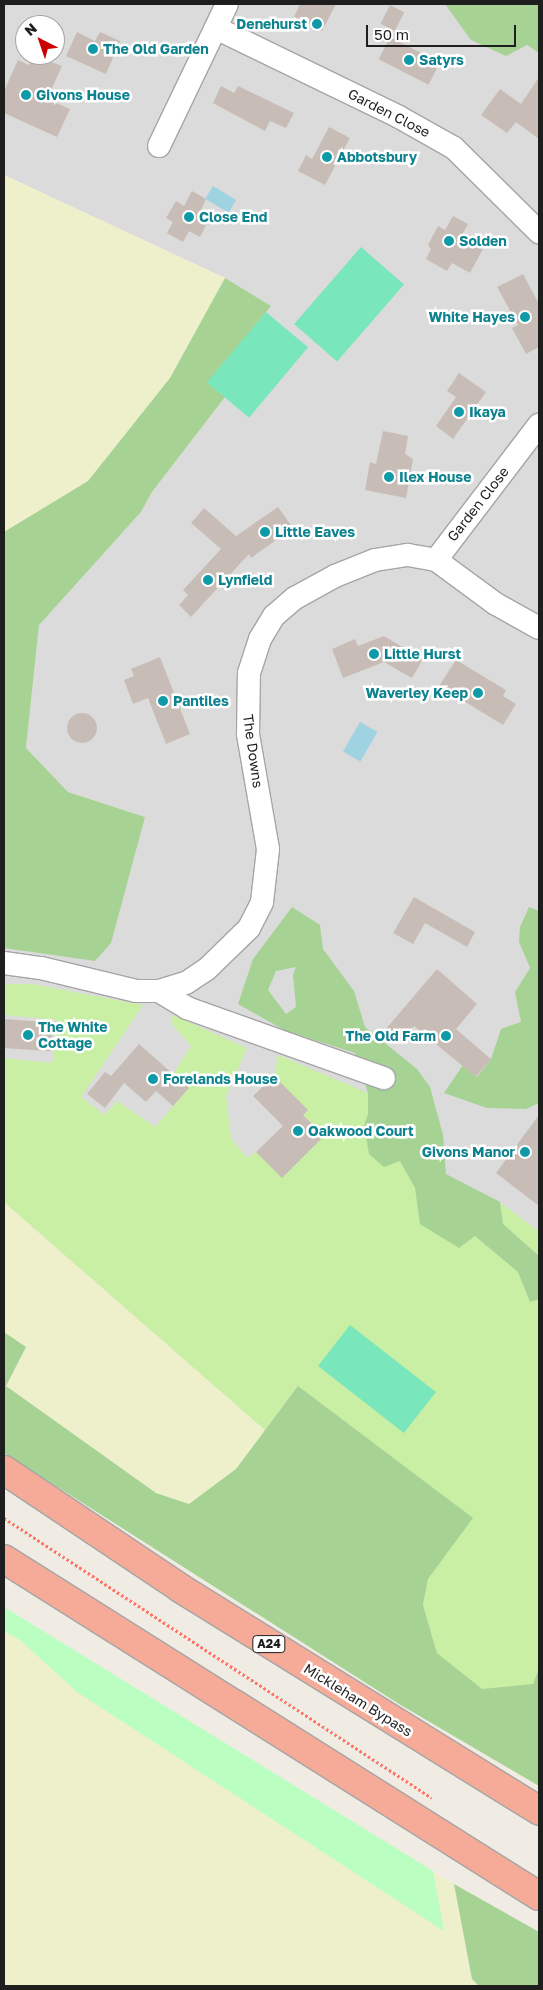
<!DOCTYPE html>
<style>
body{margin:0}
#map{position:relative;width:543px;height:1990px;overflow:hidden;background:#f0ebe3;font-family:"Golos Text",sans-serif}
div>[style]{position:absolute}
.residential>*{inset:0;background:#dcdbdb}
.farmland>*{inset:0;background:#eef0cc}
.grass>*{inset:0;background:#c9efa4}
.forest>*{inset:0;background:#a6d394}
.park>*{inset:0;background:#bbfec1}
.pitch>*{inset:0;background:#79e6bc;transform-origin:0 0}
.water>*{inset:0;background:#9fd3e2;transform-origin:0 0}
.building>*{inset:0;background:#c8bdb6;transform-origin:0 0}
.round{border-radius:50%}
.path>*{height:3px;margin-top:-1.5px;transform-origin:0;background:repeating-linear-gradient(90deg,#ff7465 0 2.5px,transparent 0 5px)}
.roads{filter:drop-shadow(1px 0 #a5a5a5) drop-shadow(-1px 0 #a5a5a5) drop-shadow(0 1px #a5a5a5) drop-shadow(0 -1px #a5a5a5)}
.minor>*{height:22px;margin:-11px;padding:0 11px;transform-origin:11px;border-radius:11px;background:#fff}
.trunk>*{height:28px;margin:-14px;padding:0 14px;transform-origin:14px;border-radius:14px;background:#f6ab98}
.dots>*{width:14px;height:14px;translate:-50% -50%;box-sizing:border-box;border:2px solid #fff;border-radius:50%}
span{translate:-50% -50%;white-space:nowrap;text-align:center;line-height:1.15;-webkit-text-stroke:5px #fff;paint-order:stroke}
.shield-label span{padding:1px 4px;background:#fff;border:1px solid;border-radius:4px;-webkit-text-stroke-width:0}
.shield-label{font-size:12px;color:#1e1e1e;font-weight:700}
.culture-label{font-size:14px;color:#0d838f;font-weight:700}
.right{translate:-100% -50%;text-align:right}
.left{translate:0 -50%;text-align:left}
.street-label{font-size:14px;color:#1e1e1e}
.frame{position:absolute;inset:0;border:5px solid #1e1e1e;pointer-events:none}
.north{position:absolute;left:15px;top:15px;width:50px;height:50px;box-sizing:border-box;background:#fff;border:1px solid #a5a5a5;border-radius:50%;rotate:319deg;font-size:14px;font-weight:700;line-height:20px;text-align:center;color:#1e1e1e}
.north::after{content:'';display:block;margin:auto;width:18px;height:22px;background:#c00;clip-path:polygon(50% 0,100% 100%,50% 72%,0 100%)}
.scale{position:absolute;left:366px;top:25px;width:150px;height:22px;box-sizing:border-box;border:2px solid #1e1e1e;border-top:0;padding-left:6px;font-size:15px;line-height:18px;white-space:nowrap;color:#1e1e1e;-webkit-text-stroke:4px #fff;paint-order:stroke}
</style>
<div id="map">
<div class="residential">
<div style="clip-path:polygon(evenodd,4px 4px,539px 4px,539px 1613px,265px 1430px,4px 1202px,4px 948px,145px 817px,68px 792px,26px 748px,39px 624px,141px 512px,152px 492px,225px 397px,208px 383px,270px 306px,225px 278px,4px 175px,4px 4px,25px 25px,55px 25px,55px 55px,25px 55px,25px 25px)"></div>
</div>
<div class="farmland">
<div style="clip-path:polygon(4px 175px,225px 278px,170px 378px,88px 481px,4px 532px)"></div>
<div style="clip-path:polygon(4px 1202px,265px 1430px,236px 1469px,189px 1504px,156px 1493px,6px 1386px,26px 1347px,4px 1332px)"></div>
<div style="clip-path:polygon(4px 1631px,20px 1640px,41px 1633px,454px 1884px,472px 1979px,479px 1986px,4px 1986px)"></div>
</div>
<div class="grass">
<div style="clip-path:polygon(4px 984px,32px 984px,143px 1005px,81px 1097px,105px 1115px,117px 1101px,155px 1127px,189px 1088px,173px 1074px,191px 1046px,171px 1023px,173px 1015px,247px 1048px,226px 1096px,231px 1138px,247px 1158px,256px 1152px,282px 1178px,324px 1136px,303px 1115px,308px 1110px,274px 1076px,278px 1055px,368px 1093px,368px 1114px,364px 1126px,400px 1161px,415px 1188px,420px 1224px,475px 1236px,518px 1272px,530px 1302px,539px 1299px,539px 1668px,533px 1684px,482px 1690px,437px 1653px,423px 1605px,428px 1579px,472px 1518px,297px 1387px,265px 1430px,4px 1202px,4px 1058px,52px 1063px,58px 1020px,4px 1015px)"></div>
<div style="clip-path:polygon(500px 1202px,539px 1232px,539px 1256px,503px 1224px)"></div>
</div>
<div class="forest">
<div style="clip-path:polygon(445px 4px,539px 4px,539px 53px,527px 45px,506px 56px,471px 40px)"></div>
<div style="clip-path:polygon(225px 278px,271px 306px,208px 383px,225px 397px,152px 492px,141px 512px,39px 625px,26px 748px,68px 792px,145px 817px,111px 943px,95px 961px,4px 948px,4px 532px,88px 481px,170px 378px)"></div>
<div style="clip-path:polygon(evenodd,292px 907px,320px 925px,323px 949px,354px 991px,365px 1027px,417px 1069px,430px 1087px,443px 1135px,446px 1174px,500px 1202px,503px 1224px,539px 1256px,539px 1299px,530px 1302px,518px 1272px,475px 1236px,459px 1248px,420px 1224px,415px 1188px,400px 1161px,384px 1167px,369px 1154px,364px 1126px,368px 1114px,368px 1093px,355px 1053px,286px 1031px,238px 1004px,253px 959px,292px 907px,296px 967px,293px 975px,296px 1007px,286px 1014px,268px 990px,276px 971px,296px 967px)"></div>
<div style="clip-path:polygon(529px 907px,539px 911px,539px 1103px,526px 1109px,487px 1108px,444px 1093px,463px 1065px,477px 1077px,491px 1059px,501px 1029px,521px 1022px,515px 992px,530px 968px,519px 942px,520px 927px)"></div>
<div style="clip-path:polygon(4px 1332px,26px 1347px,6px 1386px,156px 1493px,189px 1504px,236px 1469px,298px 1386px,473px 1518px,428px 1579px,423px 1605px,437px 1653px,482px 1689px,533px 1684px,539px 1668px,539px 1786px,399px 1704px,4px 1453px)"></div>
<div style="clip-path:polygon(454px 1884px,539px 1932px,539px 1986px,479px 1986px,472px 1979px)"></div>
</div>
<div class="park">
<div style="clip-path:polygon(4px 1607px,433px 1871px,444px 1931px,77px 1692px,20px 1640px,4px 1631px)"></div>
</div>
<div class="pitch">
<div style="left:361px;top:247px;width:57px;height:102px;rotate:41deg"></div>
<div style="left:266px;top:312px;width:55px;height:92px;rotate:40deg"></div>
<div style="left:350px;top:1325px;width:109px;height:52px;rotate:38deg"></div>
</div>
<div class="water">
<div style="left:213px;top:186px;width:27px;height:15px;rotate:31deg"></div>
<div style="left:360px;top:722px;width:20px;height:34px;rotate:30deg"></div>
</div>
<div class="building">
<div style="clip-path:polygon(300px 4px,336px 4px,322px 31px,294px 17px)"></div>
<div style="left:390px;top:5px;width:16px;height:21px;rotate:27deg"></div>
<div style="clip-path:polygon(77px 32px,95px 41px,100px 32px,120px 41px,106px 74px,66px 56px)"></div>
<div style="left:390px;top:37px;width:56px;height:25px;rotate:27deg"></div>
<div style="clip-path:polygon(34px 55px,62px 66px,47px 99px,70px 109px,57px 137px,4px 113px,4px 91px,18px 60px,29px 65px)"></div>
<div style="clip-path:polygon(539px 77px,539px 139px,516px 122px,507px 133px,481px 115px,500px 89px,521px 104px)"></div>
<div style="clip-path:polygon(221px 86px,234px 93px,238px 86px,294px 113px,286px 128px,270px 121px,265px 131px,213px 103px)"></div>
<div style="clip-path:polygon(329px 127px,350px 138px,325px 185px,298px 171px,306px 155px,312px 159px)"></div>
<div style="clip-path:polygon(192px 191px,206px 199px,201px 210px,211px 216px,200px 237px,189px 231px,183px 242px,167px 233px,173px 222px,166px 218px,176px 201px,184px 206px)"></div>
<div style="clip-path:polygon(453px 216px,468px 224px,461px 237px,483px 249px,470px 273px,452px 263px,447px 271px,426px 259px,431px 249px,428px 245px,438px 226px,445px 230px)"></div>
<div style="clip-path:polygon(523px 274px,539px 304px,539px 347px,526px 354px,512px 328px,518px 325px,497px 287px)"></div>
<div style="clip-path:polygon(459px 373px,486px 392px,453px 439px,436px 426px,456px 397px,447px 391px)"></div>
<div style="clip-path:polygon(383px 431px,408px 436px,405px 454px,413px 459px,406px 498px,365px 490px,370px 462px,376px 464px)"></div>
<div style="clip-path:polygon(278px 507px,293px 528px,251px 558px,249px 554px,191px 617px,179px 605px,188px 595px,183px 590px,221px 549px,191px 523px,204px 508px,236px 536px)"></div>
<div style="clip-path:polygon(384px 636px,423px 659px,412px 678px,384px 662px,343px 678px,332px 649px,355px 639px,358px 646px)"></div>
<div style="clip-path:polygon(160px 657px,190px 734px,166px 744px,148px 698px,133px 704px,124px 680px,134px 676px,131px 669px)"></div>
<div style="clip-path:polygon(456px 660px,506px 690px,503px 696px,516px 704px,503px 725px,439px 686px)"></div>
<div class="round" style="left:67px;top:713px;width:30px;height:30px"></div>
<div style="clip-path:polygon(414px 897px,475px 932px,467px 947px,425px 923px,413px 944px,393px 933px)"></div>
<div style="clip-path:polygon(437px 969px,477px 1004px,456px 1029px,491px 1059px,476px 1077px,414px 1026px,401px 1042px,385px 1030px)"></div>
<div style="left:4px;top:1019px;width:49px;height:29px;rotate:4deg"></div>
<div style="clip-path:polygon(139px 1044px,189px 1088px,173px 1106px,156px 1091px,146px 1102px,124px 1083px,105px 1108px,87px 1094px,105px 1072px,111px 1076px)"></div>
<div style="clip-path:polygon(274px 1076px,308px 1110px,303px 1115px,324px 1136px,282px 1178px,256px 1152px,283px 1126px,253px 1096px)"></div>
<div style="clip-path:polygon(539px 1115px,539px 1206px,496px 1173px)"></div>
</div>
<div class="path">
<div style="left:4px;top:1518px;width:511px;rotate:33.19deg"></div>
</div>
<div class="roads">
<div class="minor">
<div style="left:216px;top:28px;width:203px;rotate:25.9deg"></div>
<div style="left:399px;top:117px;width:63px;rotate:29.4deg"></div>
<div style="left:454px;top:148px;width:120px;rotate:44.7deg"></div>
<div style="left:159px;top:146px;width:157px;rotate:-64.4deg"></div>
<div style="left:436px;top:560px;width:170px;rotate:-52.7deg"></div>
<div style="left:4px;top:963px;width:37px;rotate:8deg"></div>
<div style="left:41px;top:968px;width:98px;rotate:13.6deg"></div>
<div style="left:136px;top:991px;width:23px"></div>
<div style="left:159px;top:991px;width:28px;rotate:-17deg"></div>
<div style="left:186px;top:983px;width:25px;rotate:-34deg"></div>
<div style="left:207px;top:969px;width:59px;rotate:-44.3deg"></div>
<div style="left:249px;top:928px;width:29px;rotate:-63deg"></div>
<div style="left:262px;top:902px;width:53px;rotate:-83.5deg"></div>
<div style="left:268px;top:849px;width:117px;rotate:-99.9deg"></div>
<div style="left:248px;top:734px;width:61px;rotate:-89.1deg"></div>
<div style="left:249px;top:673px;width:36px;rotate:-72deg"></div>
<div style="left:260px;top:639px;width:27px;rotate:-59deg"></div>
<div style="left:274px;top:616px;width:28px;rotate:-41deg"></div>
<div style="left:295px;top:598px;width:46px;rotate:-28.8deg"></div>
<div style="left:335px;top:576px;width:43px;rotate:-21.8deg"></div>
<div style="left:375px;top:560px;width:33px;rotate:-9deg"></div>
<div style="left:408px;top:555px;width:28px;rotate:10deg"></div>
<div style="left:436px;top:560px;width:74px;rotate:36.3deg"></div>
<div style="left:496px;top:604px;width:49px;rotate:29.2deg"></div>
<div style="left:159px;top:991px;width:33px;rotate:31deg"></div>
<div style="left:187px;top:1008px;width:209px;rotate:19.6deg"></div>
</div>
<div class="trunk">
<div style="left:4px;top:1470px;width:212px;rotate:33.8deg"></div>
<div style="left:180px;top:1588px;width:423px;rotate:31.8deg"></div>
<div style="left:4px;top:1559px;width:632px;rotate:32.21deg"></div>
</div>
</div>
<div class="dots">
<div style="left:317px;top:24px;background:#0f9aa8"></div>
<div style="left:93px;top:49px;background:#0f9aa8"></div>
<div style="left:409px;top:60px;background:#0f9aa8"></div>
<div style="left:26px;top:95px;background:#0f9aa8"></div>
<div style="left:327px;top:157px;background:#0f9aa8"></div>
<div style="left:189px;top:217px;background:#0f9aa8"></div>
<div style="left:449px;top:241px;background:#0f9aa8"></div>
<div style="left:525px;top:317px;background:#0f9aa8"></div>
<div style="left:459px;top:412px;background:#0f9aa8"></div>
<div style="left:389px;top:477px;background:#0f9aa8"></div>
<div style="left:265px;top:532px;background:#0f9aa8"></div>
<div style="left:208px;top:580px;background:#0f9aa8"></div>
<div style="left:374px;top:654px;background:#0f9aa8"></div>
<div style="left:478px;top:693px;background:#0f9aa8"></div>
<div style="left:163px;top:701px;background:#0f9aa8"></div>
<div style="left:28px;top:1035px;background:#0f9aa8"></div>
<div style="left:446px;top:1036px;background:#0f9aa8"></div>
<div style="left:153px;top:1079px;background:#0f9aa8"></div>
<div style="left:298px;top:1131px;background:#0f9aa8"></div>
<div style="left:525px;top:1152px;background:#0f9aa8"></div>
</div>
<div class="shield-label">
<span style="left:269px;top:1644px">A24</span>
</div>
<div class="culture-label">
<span class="right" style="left:307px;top:24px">Denehurst</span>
<span class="left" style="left:103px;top:49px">The Old Garden</span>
<span class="left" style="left:419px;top:60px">Satyrs</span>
<span class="left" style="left:36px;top:95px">Givons House</span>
<span class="left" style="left:337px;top:157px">Abbotsbury</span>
<span class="left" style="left:199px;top:217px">Close End</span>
<span class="left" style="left:459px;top:241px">Solden</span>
<span class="right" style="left:515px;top:317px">White Hayes</span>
<span class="left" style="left:469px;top:412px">Ikaya</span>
<span class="left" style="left:399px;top:477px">Ilex House</span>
<span class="left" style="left:275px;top:532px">Little Eaves</span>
<span class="left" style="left:218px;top:580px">Lynfield</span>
<span class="left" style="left:384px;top:654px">Little Hurst</span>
<span class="right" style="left:468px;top:693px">Waverley Keep</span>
<span class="left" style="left:173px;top:701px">Pantiles</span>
<span class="left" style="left:38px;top:1035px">The White<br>Cottage</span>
<span class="right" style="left:436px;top:1036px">The Old Farm</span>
<span class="left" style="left:163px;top:1079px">Forelands House</span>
<span class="left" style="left:308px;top:1131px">Oakwood Court</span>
<span class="right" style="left:515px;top:1152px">Givons Manor</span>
</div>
<div class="street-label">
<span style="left:389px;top:113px;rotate:27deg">Garden Close</span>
<span style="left:478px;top:504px;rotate:-52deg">Garden Close</span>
<span style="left:253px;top:751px;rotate:82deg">The Downs</span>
<span style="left:358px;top:1700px;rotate:32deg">Mickleham Bypass</span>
</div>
<div class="frame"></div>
<div class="north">N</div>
<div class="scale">50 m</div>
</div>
